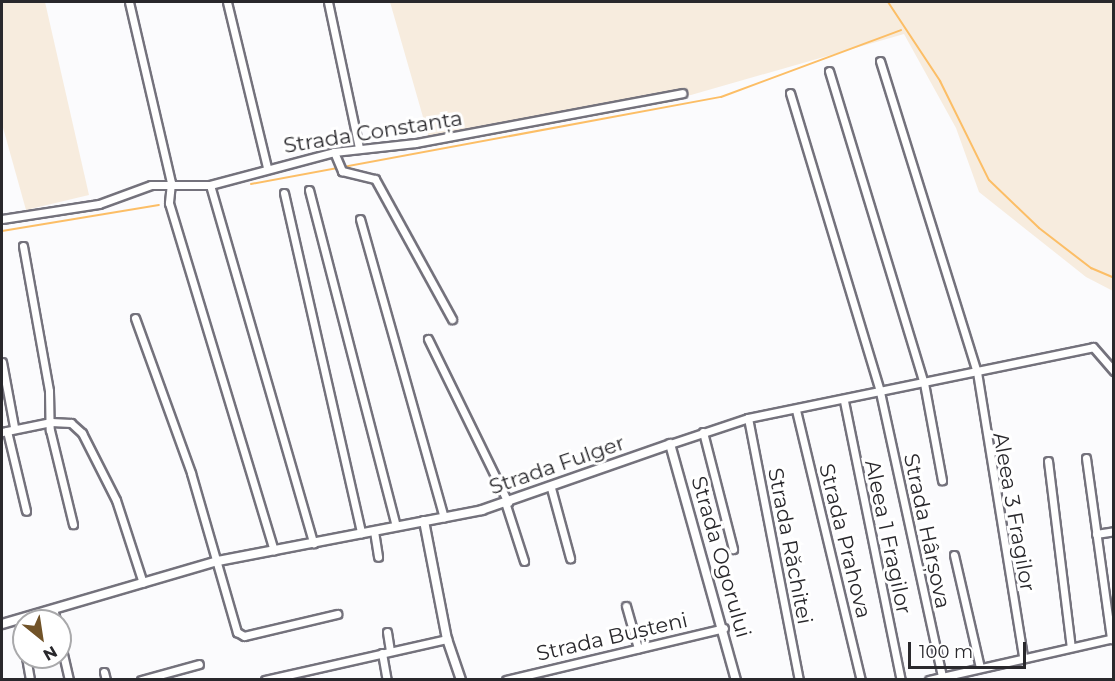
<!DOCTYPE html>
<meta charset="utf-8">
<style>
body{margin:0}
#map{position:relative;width:1115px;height:681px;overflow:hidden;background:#fbfbfd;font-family:Montserrat,sans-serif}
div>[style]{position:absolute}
.green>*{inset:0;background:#f7ecde}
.stream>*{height:2px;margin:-1px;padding:0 1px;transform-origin:1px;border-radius:1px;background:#fcbe66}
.roads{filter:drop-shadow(2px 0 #74727c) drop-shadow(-2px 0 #74727c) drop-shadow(0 2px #74727c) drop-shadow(0 -2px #74727c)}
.minor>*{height:7px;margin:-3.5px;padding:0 3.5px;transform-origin:3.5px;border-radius:3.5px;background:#fff}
.tertiary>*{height:8px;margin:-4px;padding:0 4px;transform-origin:4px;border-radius:4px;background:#fff}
span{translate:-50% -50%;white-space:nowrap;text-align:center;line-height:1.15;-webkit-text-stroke:6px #fff;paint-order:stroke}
.street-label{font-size:21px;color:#29282c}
.frame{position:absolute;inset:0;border:3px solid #29282c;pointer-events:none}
.north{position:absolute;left:12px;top:609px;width:60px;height:60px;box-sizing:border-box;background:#fff;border:2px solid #a9a9ab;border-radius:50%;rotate:150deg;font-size:16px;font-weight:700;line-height:24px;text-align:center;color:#29282c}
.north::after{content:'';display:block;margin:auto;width:21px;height:27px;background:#715328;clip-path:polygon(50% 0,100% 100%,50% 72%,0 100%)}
.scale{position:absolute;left:908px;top:642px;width:118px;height:27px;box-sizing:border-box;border:3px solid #29282c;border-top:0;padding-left:8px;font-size:18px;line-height:21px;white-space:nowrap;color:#29282c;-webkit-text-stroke:4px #fff;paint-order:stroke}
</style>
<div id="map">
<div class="green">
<div style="clip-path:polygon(2px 2px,45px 2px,89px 195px,26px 210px,2px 124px)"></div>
<div style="clip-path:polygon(390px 2px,1113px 2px,1113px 291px,1086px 277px,979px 192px,956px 128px,904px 34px,691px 95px,429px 138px)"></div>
</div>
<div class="stream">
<div style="left:888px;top:2px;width:95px;rotate:56.6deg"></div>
<div style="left:940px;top:81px;width:110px;rotate:63.7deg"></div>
<div style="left:989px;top:180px;width:69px;rotate:43.8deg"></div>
<div style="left:1039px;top:228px;width:66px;rotate:37.6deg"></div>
<div style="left:1091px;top:268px;width:25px;rotate:23deg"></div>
<div style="left:251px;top:184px;width:478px;rotate:-10.5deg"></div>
<div style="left:721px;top:97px;width:192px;rotate:-20.4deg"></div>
<div style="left:2px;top:231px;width:159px;rotate:-9.4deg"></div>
</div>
<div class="roads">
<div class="minor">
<div style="left:129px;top:2px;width:186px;rotate:76.9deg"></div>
<div style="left:171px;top:183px;width:20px;rotate:96deg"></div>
<div style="left:169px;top:203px;width:363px;rotate:73.2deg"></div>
<div style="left:227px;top:2px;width:170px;rotate:76.4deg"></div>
<div style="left:328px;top:2px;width:149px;rotate:78deg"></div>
<div style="left:880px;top:61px;width:326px;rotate:72.7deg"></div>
<div style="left:977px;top:372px;width:289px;rotate:80.8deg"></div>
<div style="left:829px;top:71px;width:326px;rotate:73.1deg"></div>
<div style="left:924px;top:383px;width:99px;rotate:79.5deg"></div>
<div style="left:790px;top:93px;width:312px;rotate:73.2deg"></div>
<div style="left:880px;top:392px;width:295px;rotate:77.7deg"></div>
<div style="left:334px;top:152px;width:21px;rotate:67deg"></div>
<div style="left:342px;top:171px;width:34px;rotate:14deg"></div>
<div style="left:375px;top:179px;width:160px;rotate:61.2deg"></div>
<div style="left:210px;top:185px;width:373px;rotate:73.9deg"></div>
<div style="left:309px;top:190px;width:347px;rotate:75.5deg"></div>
<div style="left:284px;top:193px;width:349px;rotate:77.2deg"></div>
<div style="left:2px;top:219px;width:98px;rotate:-8.8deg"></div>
<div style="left:99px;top:204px;width:55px;rotate:-20.1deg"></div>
<div style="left:151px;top:185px;width:59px"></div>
<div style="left:210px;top:185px;width:128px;rotate:-14.9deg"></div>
<div style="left:334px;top:152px;width:82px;rotate:-6.3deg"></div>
<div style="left:416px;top:143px;width:271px;rotate:-10.6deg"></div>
<div style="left:360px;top:219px;width:310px;rotate:74.3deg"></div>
<div style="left:23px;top:246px;width:147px;rotate:79.8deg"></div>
<div style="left:49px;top:391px;width:39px;rotate:89deg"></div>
<div style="left:50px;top:430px;width:97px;rotate:76.3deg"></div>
<div style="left:135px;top:318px;width:165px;rotate:70.1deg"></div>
<div style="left:191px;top:473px;width:166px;rotate:73.9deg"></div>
<div style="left:237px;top:632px;width:8px;rotate:30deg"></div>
<div style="left:244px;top:636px;width:96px;rotate:-13.3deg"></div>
<div style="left:428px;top:339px;width:182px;rotate:63.9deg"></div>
<div style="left:2px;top:362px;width:66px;rotate:79.5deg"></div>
<div style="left:844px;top:401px;width:285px;rotate:78.5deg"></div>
<div style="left:796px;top:410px;width:278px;rotate:76.5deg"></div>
<div style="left:748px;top:418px;width:267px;rotate:79deg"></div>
<div style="left:7px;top:431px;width:82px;rotate:76.6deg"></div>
<div style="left:2px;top:432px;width:50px;rotate:-11.5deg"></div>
<div style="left:51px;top:422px;width:20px;rotate:3deg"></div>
<div style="left:71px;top:423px;width:15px;rotate:42deg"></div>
<div style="left:82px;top:433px;width:75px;rotate:63.1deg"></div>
<div style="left:116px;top:500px;width:87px;rotate:72deg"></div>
<div style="left:703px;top:432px;width:121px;rotate:75.6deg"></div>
<div style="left:670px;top:444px;width:82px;rotate:-18.4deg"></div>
<div style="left:748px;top:418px;width:352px;rotate:-11.6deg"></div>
<div style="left:1093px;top:347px;width:32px;rotate:49deg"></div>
<div style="left:1086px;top:458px;width:183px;rotate:82.1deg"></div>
<div style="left:1048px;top:461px;width:187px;rotate:83deg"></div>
<div style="left:551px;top:488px;width:73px;rotate:74.8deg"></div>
<div style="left:505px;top:502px;width:62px;rotate:72.1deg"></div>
<div style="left:374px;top:531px;width:26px;rotate:81deg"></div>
<div style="left:1096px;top:534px;width:18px;rotate:-9deg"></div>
<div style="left:954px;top:555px;width:116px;rotate:77deg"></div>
<div style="left:626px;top:606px;width:44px;rotate:74.1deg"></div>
<div style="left:54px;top:612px;width:9px;rotate:77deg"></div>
<div style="left:19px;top:620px;width:25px;rotate:79deg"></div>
<div style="left:387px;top:632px;width:19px;rotate:81deg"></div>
<div style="left:60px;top:641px;width:40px;rotate:77deg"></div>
<div style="left:382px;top:653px;width:27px;rotate:80deg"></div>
<div style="left:26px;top:657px;width:23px;rotate:80deg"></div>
<div style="left:104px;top:672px;width:8px;rotate:76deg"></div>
<div style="left:141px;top:680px;width:60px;rotate:-15.4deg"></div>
<div style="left:265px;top:680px;width:187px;rotate:-12.7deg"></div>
<div style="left:506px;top:680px;width:224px;rotate:-13.4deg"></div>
<div style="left:929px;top:680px;width:190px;rotate:-12.8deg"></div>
</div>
<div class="tertiary">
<div style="left:424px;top:521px;width:120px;rotate:79deg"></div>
<div style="left:447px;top:639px;width:43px;rotate:71.1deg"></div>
<div style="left:2px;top:624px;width:225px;rotate:-16.3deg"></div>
<div style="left:218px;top:561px;width:269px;rotate:-10.9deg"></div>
<div style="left:482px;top:510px;width:199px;rotate:-19.3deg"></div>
<div style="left:670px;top:444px;width:245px;rotate:74.4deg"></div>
</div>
</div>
<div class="street-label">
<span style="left:373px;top:132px;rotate:-9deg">Strada Constanța</span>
<span style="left:557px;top:465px;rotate:-19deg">Strada Fulger</span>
<span style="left:1014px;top:512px;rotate:80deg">Aleea 3 Fragilor</span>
<span style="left:927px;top:531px;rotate:78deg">Strada Hârșova</span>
<span style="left:888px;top:537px;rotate:78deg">Aleea 1 Fragilor</span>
<span style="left:845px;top:541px;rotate:76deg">Strada Prahova</span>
<span style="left:790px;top:546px;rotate:79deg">Strada Răchitei</span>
<span style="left:721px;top:557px;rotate:74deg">Strada Ogorului</span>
<span style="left:612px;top:637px;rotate:-13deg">Strada Bușteni</span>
</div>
<div class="frame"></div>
<div class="north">N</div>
<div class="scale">100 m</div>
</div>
